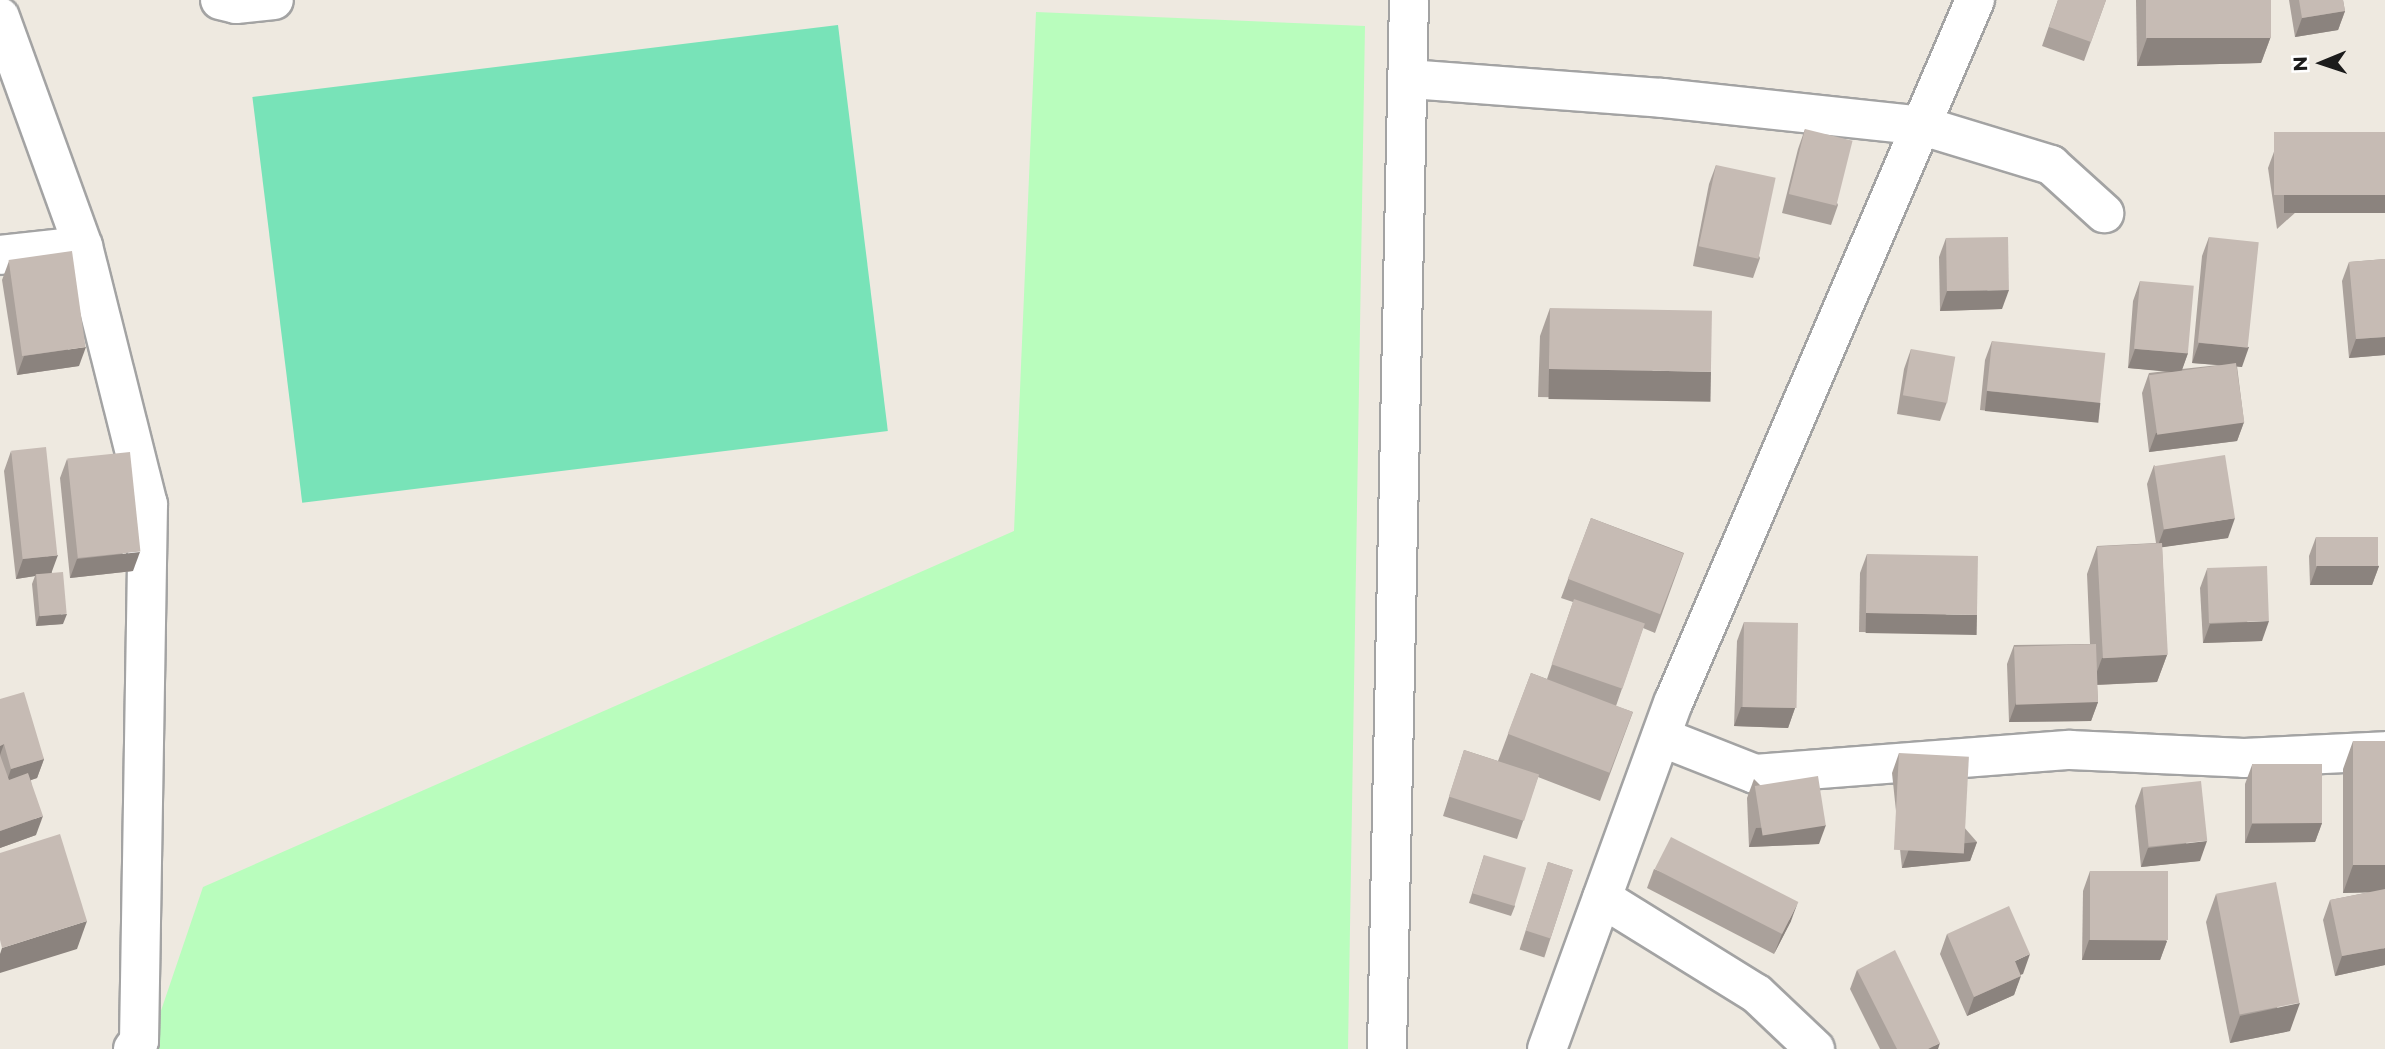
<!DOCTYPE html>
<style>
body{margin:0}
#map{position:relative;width:2385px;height:1049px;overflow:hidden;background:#eee9e0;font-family:Montserrat,sans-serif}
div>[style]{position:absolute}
.park>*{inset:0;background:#b9fdbd}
.pitch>*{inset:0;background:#78e3b8;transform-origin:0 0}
.roads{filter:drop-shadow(2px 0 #a3a3a3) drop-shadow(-2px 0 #a3a3a3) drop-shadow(0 2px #a3a3a3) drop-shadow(0 -2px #a3a3a3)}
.minor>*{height:38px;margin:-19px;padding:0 19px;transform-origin:19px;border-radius:19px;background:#fff}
.tertiary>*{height:38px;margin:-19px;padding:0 19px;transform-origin:19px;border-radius:19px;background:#fff}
.wall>*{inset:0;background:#aaa19b;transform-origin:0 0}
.shaded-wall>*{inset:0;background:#8b837e;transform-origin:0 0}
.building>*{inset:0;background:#c6bbb4;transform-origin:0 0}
span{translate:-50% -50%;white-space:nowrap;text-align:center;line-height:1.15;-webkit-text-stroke:5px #fff;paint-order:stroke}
.north{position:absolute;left:2287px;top:28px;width:70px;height:70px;-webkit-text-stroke:5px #fff;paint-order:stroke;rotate:268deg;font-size:19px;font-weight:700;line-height:28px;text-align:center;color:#1c1c1c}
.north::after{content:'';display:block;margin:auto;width:24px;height:32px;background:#1c1c1c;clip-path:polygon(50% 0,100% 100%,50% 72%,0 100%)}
</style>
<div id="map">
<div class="park">
<div style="clip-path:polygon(1036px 12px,1365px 26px,1348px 1049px,148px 1049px,203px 887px,1014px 531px)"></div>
</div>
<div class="pitch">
<div style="left:838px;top:25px;width:409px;height:590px;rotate:83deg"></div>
</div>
<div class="roads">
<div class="minor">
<div style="left:220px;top:0;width:16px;rotate:14deg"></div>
<div style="left:236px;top:4px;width:38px;rotate:-6deg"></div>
<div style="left:0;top:17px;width:244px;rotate:70.1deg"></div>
<div style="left:83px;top:246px;width:266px;rotate:75.9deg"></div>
<div style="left:148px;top:504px;width:537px;rotate:90.96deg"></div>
<div style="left:139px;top:1041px;width:10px;rotate:127deg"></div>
<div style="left:1410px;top:79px;width:253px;rotate:4.3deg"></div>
<div style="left:1662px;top:98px;width:262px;rotate:6.1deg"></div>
<div style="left:1923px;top:126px;width:134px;rotate:16.9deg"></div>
<div style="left:2051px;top:165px;width:72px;rotate:42.2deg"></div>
<div style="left:0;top:255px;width:83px;rotate:-6.2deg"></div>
<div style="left:1661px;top:737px;width:101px;rotate:21.5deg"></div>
<div style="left:1755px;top:774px;width:316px;rotate:-4.4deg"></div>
<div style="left:2070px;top:750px;width:174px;rotate:2.6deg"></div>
<div style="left:2244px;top:758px;width:141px;rotate:-2.8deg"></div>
<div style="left:1602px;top:898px;width:182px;rotate:31.8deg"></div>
<div style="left:1757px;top:994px;width:80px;rotate:43.5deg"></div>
</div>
<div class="tertiary">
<div style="left:1387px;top:1049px;width:1049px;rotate:-88.8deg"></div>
<div style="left:1547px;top:1049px;width:370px;rotate:-70deg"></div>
<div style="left:1674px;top:701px;width:763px;rotate:-66.76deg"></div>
</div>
</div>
<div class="wall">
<div style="clip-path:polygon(2058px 0,2106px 0,2084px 61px,2042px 46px)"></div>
<div style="clip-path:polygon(2136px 0,2271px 0,2271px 36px,2261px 63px,2137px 66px)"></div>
<div style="clip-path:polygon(2289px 0,2343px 0,2345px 11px,2338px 30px,2295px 37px)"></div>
<div style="clip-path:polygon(1805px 129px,1838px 205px,1831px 225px,1782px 213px,1798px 149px)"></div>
<div style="clip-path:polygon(2385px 132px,2277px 229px,2268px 168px,2275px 149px)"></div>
<div style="clip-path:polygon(1716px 165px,1760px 258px,1753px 278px,1693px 266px,1709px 184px)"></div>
<div style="clip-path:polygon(2209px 237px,2242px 367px,2237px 366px,2244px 422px,2237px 441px,2149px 452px,2142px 393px,2149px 373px,2166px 371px,2128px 368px,2133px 301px,2140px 281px,2188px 353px,2182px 369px,2219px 365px,2192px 363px,2202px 256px)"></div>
<div style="clip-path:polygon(1946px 238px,2002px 309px,1940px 311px,1939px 257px)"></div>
<div style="clip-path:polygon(2385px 259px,2385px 355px,2349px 358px,2342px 281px,2349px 262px)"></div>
<div style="clip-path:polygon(9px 261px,79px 366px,17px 375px,2px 280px)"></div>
<div style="clip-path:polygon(1550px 308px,1701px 400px,1538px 397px,1540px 336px)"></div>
<div style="clip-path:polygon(1992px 341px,2100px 402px,2093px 422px,1980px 410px,1985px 360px)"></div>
<div style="clip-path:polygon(1911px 349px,1947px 402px,1940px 421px,1897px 414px,1904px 369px)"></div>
<div style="clip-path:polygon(11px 451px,52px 573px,63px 624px,36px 626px,32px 584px,35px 576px,16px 579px,4px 471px)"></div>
<div style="clip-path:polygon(67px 459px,133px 571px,70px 578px,60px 478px)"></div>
<div style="clip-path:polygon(2154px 465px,2228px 538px,2162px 547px,2167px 655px,2157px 682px,2097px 685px,2098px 702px,2091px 721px,2009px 722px,2007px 664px,2014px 645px,2090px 644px,2087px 574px,2097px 546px,2156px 543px,2147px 484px)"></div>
<div style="clip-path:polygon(1591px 518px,1684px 553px,1655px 633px,1643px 628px,1616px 706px,1633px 712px,1600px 801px,1538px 777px,1517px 839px,1443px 816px,1464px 750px,1498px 761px,1531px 673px,1547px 679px,1573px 602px,1561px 598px)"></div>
<div style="clip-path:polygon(2316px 537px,2379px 566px,2372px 585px,2310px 585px,2309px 556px)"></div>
<div style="clip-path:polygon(1867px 554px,1970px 633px,1859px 632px,1860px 573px)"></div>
<div style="clip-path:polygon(2207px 569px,2262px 641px,2203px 643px,2200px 588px)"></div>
<div style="clip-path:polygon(1744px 622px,1795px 708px,1788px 728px,1734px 726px,1737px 641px)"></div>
<div style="clip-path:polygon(0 699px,44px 759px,37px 778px,31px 780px,36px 835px,0 848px)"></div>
<div style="clip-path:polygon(2353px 741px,2385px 965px,2335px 976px,2323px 920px,2330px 900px,2370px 892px,2343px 893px,2343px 769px)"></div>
<div style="clip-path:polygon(1899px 753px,1977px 842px,1970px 861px,1902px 868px,1892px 773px)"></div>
<div style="clip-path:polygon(2252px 765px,2322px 823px,2315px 842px,2245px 843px,2245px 784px)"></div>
<div style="clip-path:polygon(1754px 779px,1819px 844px,1749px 847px,1747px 798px)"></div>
<div style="clip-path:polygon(2142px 787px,2200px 861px,2141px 867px,2135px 806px)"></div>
<div style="clip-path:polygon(1484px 855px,1515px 906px,1511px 916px,1469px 903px)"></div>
<div style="left:1548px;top:862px;width:26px;height:92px;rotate:18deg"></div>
<div style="clip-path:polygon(1654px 869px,1791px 921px,1774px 954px,1647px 888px)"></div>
<div style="clip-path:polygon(2090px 871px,2167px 941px,2160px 960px,2082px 960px,2083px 891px)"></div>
<div style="clip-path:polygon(2216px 894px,2290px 1031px,2230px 1043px,2206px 922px)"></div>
<div style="clip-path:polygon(1947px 934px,2023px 974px,2021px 974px,2014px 995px,1967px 1016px,1940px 954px)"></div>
<div style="clip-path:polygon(1857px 970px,1938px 1049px,1880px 1049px,1850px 989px)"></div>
</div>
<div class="shaded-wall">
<div style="clip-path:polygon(2345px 11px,2338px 30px,2295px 37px,2302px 18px)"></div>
<div style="clip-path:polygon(2271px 36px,2261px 63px,2137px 66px,2147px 38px)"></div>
<div style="left:2385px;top:195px;width:18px;height:101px;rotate:90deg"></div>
<div style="clip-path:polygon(2009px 290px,2002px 309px,1940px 311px,1947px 291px)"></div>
<div style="clip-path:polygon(2385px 337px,2385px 355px,2349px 358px,2356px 339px)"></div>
<div style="clip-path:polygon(2199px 343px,2249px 347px,2242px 367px,2192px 363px)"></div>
<div style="clip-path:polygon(86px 347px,79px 366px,17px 375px,24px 356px)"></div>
<div style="clip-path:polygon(2135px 349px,2188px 353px,2181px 373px,2128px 368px)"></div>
<div style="left:1549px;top:369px;width:162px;height:30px;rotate:1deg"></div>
<div style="left:1987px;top:391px;width:114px;height:20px;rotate:6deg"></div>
<div style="clip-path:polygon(2244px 422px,2237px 441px,2149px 452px,2156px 433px)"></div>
<div style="clip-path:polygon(2235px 518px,2228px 538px,2157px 548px,2164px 529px)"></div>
<div style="clip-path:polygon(140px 552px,133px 571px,70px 578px,77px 559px)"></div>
<div style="clip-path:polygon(58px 555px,51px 574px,36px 574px,35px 576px,16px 579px,23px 559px)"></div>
<div style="clip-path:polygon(2317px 566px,2379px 566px,2372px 585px,2310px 585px)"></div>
<div style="left:1866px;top:613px;width:111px;height:20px;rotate:1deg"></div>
<div style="clip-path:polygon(67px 614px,63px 624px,36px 626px,39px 616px)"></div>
<div style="clip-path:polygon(2269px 621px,2262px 641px,2203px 643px,2210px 624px)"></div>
<div style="clip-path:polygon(2167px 655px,2157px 682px,2092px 685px,2102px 658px)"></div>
<div style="clip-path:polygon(2098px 702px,2091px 721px,2009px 722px,2016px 703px)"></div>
<div style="clip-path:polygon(1741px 707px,1795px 708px,1788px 728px,1734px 726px)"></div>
<div style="clip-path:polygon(4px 744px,0 755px,0 746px)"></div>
<div style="clip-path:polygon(44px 759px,37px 778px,4px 789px,11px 769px)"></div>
<div style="clip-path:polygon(43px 816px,36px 835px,0 848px,0 831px)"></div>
<div style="clip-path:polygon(2322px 823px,2315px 842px,2245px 843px,2252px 824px)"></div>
<div style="clip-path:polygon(1826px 825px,1819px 844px,1749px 847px,1756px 828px)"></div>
<div style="clip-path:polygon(2207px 841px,2200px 861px,2141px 867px,2148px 848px)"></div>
<div style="clip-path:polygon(1977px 842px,1970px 861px,1902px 868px,1909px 849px)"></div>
<div style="clip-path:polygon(2353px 865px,2385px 865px,2385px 892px,2343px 893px)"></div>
<div style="clip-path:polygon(1798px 902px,1791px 921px,1774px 954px,1782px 934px)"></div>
<div style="clip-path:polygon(87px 921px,77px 949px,0 973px,0 954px,2px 948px)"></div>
<div style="clip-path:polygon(2089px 940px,2167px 941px,2160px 960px,2082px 960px)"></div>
<div style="clip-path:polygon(2385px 948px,2385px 965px,2335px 976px,2342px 956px)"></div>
<div style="clip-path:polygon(2030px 954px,2023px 974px,2008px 980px,2015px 961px)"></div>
<div style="clip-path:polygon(2021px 976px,2014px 995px,1967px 1016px,1974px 997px)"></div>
<div style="clip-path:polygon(2300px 1003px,2290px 1031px,2230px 1043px,2240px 1016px)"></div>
<div style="clip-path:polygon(1940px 1043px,1938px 1049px,1928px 1049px)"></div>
</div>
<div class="building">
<div style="clip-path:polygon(2058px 0,2106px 0,2091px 42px,2049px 27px)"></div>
<div style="left:2146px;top:0;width:125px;height:38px"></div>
<div style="clip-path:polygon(2299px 0,2343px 0,2345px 11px,2302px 18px)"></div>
<div style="left:1805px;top:129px;width:49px;height:67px;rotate:14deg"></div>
<div style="left:2385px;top:132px;width:63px;height:111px;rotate:90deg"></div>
<div style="left:1716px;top:165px;width:61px;height:83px;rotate:12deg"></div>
<div style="left:2008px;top:237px;width:53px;height:62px;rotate:89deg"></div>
<div style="left:2209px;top:237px;width:50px;height:106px;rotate:6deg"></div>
<div style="left:72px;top:251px;width:97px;height:64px;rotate:82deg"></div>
<div style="clip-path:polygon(2385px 259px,2385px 337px,2356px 339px,2349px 262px)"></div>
<div style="left:2140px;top:281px;width:54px;height:68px;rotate:5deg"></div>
<div style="left:1550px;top:308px;width:162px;height:61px;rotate:1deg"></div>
<div style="left:1992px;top:341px;width:114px;height:50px;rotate:6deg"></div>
<div style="left:1911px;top:349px;width:45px;height:47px;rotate:10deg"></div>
<div style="left:2236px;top:363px;width:60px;height:88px;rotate:82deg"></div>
<div style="left:46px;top:447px;width:109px;height:35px;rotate:84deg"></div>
<div style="left:130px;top:452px;width:100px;height:63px;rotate:84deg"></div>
<div style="left:2225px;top:455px;width:64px;height:72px;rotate:81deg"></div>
<div style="left:1591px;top:518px;width:99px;height:65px;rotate:21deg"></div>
<div style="left:2316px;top:537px;width:62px;height:29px"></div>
<div style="left:2162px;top:543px;width:112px;height:65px;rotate:87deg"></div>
<div style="left:1867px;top:554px;width:111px;height:59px;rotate:1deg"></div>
<div style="left:2267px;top:566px;width:55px;height:60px;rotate:88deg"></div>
<div style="left:63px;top:572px;width:42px;height:27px;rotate:85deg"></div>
<div style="left:1574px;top:599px;width:75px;height:69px;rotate:19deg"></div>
<div style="left:1744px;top:622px;width:54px;height:85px;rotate:1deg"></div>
<div style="left:2096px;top:644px;width:58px;height:82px;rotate:88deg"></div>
<div style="left:1531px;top:673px;width:109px;height:65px;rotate:21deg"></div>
<div style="clip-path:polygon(24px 692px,44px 759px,11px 769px,4px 744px,0 746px,0 699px)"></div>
<div style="left:2353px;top:741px;width:32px;height:124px"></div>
<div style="left:1464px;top:750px;width:79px;height:49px;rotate:18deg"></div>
<div style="left:1899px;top:753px;width:70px;height:97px;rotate:3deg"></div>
<div style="clip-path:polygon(0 755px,9px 780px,28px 773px,43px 816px,0 831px)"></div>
<div style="left:2322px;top:764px;width:59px;height:70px;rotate:90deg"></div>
<div style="left:1818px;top:776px;width:50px;height:64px;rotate:81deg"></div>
<div style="left:2201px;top:781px;width:60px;height:59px;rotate:84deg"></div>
<div style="clip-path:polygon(60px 834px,87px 921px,2px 948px,0 940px,0 853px)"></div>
<div style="left:1671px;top:837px;width:143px;height:36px;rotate:27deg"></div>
<div style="left:1484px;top:855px;width:44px;height:40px;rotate:17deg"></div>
<div style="left:1548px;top:862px;width:26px;height:72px;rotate:18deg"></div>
<div style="left:2090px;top:871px;width:78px;height:69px"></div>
<div style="left:2276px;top:882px;width:123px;height:61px;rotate:79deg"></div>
<div style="clip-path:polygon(2385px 889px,2385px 948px,2342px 956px,2330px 900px)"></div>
<div style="clip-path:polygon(2009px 906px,2030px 954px,2015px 961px,2021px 976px,1974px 997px,1947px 934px)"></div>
<div style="clip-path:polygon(1895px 950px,1940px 1043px,1928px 1049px,1897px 1049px,1857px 970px)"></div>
</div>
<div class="north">N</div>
</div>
